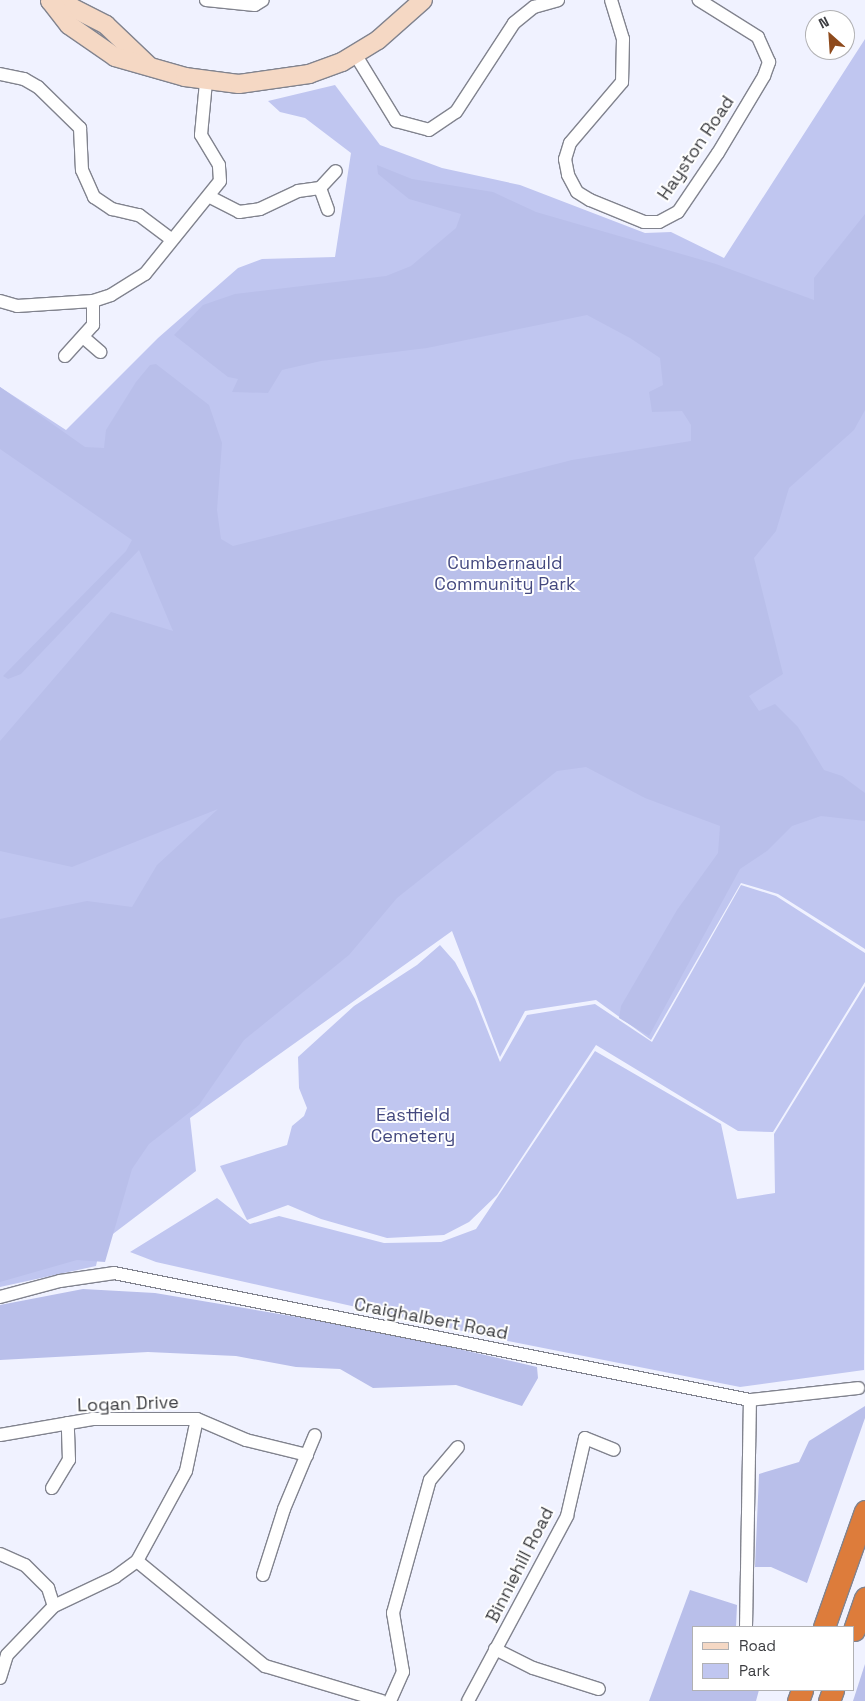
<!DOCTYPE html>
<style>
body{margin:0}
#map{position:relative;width:865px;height:1701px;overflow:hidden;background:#f0f2ff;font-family:"Space Grotesk",sans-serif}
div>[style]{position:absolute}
.green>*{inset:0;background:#c0c6f0}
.forest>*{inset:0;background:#b9bfea}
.roads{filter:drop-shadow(1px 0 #81838e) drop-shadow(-1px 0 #81838e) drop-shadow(0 1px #81838e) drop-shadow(0 -1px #81838e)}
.street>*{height:12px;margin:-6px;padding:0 6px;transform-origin:6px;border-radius:6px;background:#fff}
.secondary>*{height:18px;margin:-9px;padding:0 9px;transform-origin:9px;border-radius:9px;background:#f5d8c4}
.highway>*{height:21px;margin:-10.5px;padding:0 10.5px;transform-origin:10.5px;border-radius:10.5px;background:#dd7c3b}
span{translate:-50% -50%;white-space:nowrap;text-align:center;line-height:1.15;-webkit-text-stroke:4px #fff;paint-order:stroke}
.street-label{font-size:18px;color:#3c3d41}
.park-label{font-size:18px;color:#44497f}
.legend{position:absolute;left:692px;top:1626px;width:162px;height:65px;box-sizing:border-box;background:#fff;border:1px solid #b1b1b3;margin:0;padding:6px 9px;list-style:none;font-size:15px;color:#3c3d41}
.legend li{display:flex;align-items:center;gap:10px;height:25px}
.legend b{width:25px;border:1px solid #b1b1b3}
.north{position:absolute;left:805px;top:10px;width:50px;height:50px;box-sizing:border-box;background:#fff;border:1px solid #b1b1b3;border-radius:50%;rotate:334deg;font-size:14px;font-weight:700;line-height:20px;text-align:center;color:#3c3d41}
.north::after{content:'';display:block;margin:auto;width:18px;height:22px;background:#8e4a1c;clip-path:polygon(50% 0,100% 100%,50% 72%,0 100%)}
</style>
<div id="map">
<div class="green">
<div style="clip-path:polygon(865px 39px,865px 949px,778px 894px,741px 883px,651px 1040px,596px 1000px,525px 1011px,500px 1057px,452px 931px,190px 1118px,196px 1171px,101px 1243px,96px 1266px,0 1287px,0 387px,66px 430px,158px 338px,238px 268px,262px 259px,335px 257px,351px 153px,305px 118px,280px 112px,268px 101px,335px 85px,380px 145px,442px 168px,520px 185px,645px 233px,671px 232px,724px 258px)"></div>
<div style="clip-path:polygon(741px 885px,776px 896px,865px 953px,865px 982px,773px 1132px,738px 1131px,596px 1045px,497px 1195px,469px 1222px,444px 1235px,387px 1238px,321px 1219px,288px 1205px,247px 1220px,220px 1166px,287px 1145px,292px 1126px,304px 1116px,307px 1108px,299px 1088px,298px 1057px,354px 1006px,417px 965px,440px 945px,455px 962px,475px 999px,500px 1062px,527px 1015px,595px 1004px,652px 1042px)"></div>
<div style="clip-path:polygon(865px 986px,864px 1370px,740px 1387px,498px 1339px,156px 1262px,130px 1252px,217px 1198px,250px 1224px,279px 1216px,384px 1243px,441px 1242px,476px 1229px,595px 1051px,721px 1124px,737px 1199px,775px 1193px,774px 1134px)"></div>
</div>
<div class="forest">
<div style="clip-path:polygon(377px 165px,412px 179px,493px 192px,536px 212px,716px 264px,814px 300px,814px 278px,865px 214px,865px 410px,854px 430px,789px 488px,776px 531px,754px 558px,783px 674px,749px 696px,759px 711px,775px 704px,798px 727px,824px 770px,842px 776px,865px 793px,865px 821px,821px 816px,792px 826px,767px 851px,740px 869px,649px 1036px,619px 1018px,621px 1006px,677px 910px,718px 853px,720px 826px,645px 798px,586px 767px,557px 771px,397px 898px,349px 955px,244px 1040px,199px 1105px,149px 1144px,132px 1169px,105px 1262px,77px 1260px,0 1282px,0 919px,87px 901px,132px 907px,157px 865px,218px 809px,72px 867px,0 851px,0 741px,111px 612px,173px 631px,139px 550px,21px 674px,8px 679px,3px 676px,126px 551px,132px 540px,0 449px,0 387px,85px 447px,104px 448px,106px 430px,136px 382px,150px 365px,156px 364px,209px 405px,222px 443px,217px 510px,221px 539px,233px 546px,572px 460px,691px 441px,691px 425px,682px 411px,652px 412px,649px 392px,663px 385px,660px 358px,630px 338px,587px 315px,427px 348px,321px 361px,282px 370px,268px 393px,232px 392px,238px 379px,228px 377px,174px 335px,203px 305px,235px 294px,386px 276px,411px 266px,456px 228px,461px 214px,409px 199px,378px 174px)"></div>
<div style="clip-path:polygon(83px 1289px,155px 1293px,381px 1331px,537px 1367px,538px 1378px,522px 1406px,456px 1385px,373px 1388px,340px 1369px,296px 1367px,236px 1356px,148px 1352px,0 1360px,0 1305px)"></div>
<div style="clip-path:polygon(865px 1406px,865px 1418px,807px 1583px,771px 1567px,755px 1567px,759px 1474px,799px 1462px,809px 1441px)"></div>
<div style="clip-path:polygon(690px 1590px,737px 1605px,736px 1627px,694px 1627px,694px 1690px,759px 1690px,756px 1701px,649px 1701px)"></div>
<div style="clip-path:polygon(865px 1664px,865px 1701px,853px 1701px)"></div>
</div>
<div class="roads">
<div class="street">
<div style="left:206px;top:0;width:49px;rotate:5.8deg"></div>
<div style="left:255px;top:5px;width:9px;rotate:-32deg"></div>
<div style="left:611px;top:0;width:41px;rotate:72.9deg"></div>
<div style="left:623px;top:39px;width:43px;rotate:91.3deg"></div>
<div style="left:622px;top:82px;width:80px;rotate:130.4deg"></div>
<div style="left:570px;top:143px;width:17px;rotate:107deg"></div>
<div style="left:565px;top:159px;width:16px;rotate:79deg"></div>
<div style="left:568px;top:175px;width:19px;rotate:62deg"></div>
<div style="left:577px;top:192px;width:15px;rotate:32deg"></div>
<div style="left:590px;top:200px;width:58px;rotate:22.2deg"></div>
<div style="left:644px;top:222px;width:15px"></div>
<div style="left:659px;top:222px;width:21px;rotate:-28deg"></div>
<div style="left:678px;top:212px;width:71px;rotate:-55.9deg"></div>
<div style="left:718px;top:153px;width:90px;rotate:-59.1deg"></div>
<div style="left:764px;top:76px;width:15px;rotate:-70deg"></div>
<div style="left:769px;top:62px;width:27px;rotate:-114deg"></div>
<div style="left:758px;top:37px;width:70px;rotate:-147.9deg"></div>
<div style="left:355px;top:54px;width:79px;rotate:58.5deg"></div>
<div style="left:396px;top:121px;width:34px;rotate:15deg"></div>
<div style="left:429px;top:130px;width:32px;rotate:-34deg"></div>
<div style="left:456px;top:112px;width:106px;rotate:-56.9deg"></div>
<div style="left:514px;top:23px;width:26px;rotate:-39deg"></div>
<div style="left:534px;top:7px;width:25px;rotate:-16deg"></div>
<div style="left:0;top:74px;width:25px;rotate:12deg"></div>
<div style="left:24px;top:79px;width:16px;rotate:30deg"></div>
<div style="left:38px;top:87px;width:59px;rotate:44.3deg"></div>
<div style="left:80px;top:128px;width:42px;rotate:87.3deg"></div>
<div style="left:82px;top:170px;width:30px;rotate:66deg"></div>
<div style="left:94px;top:197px;width:22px;rotate:34deg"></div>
<div style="left:112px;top:209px;width:28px;rotate:13deg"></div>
<div style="left:139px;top:215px;width:40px;rotate:37deg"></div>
<div style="left:320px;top:188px;width:23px;rotate:70deg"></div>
<div style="left:210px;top:197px;width:33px;rotate:27deg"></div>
<div style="left:239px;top:212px;width:21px;rotate:-8deg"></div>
<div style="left:260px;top:209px;width:42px;rotate:-25.3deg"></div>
<div style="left:298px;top:191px;width:22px;rotate:-8deg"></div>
<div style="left:320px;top:188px;width:23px;rotate:-47deg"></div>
<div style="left:0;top:301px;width:18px;rotate:16deg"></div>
<div style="left:17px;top:306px;width:76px;rotate:-3.8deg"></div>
<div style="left:93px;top:301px;width:19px;rotate:-18deg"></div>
<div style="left:111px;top:295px;width:40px;rotate:-32deg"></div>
<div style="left:145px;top:274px;width:119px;rotate:-51.1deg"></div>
<div style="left:220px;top:181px;width:16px;rotate:-94deg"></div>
<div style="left:219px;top:165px;width:35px;rotate:-121deg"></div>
<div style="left:201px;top:135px;width:53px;rotate:-84.6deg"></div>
<div style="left:83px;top:337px;width:23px;rotate:41deg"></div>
<div style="left:65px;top:356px;width:42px;rotate:-47.9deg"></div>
<div style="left:93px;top:325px;width:24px;rotate:-90deg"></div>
<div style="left:0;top:1297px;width:62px;rotate:-14.9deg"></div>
<div style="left:60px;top:1281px;width:55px;rotate:-8.4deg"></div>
<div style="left:114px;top:1273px;width:649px;rotate:11.29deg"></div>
<div style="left:750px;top:1400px;width:109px;rotate:-6.3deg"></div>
<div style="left:0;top:1435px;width:94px;rotate:-9.8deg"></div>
<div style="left:93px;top:1419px;width:104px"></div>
<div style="left:197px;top:1419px;width:53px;rotate:23.2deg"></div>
<div style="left:246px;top:1440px;width:63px;rotate:13.8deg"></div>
<div style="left:52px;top:1488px;width:33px;rotate:-59deg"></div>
<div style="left:69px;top:1460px;width:37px;rotate:-92deg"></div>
<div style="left:0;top:1554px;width:27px;rotate:24deg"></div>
<div style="left:25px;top:1565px;width:33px;rotate:45deg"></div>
<div style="left:48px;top:1588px;width:19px;rotate:72deg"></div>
<div style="left:137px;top:1561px;width:166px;rotate:39.4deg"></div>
<div style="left:265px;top:1666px;width:122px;rotate:16.7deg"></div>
<div style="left:263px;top:1575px;width:69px;rotate:-72.3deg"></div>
<div style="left:284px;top:1509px;width:80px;rotate:-67.3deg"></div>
<div style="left:746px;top:1627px;width:227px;rotate:-89deg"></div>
<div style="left:495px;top:1649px;width:42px;rotate:26.6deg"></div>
<div style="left:533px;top:1668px;width:69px;rotate:17.7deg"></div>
<div style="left:0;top:1678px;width:24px;rotate:-73deg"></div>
<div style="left:7px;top:1655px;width:68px;rotate:-46.2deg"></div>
<div style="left:54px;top:1606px;width:68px;rotate:-25.4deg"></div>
<div style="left:115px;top:1577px;width:27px;rotate:-36deg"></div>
<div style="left:137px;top:1561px;width:102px;rotate:-61.4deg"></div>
<div style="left:186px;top:1471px;width:53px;rotate:-78.1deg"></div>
<div style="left:390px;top:1701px;width:32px;rotate:-66deg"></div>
<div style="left:403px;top:1672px;width:60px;rotate:-99.6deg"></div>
<div style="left:393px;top:1613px;width:138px;rotate:-74.5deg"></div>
<div style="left:430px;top:1480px;width:43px;rotate:-49.7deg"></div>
<div style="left:468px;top:1701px;width:210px;rotate:-61.8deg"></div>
<div style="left:567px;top:1516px;width:80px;rotate:-77deg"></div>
<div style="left:585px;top:1438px;width:31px;rotate:22deg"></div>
</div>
<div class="secondary">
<div style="left:50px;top:1px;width:24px;rotate:17deg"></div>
<div style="left:73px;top:8px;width:37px;rotate:27deg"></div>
<div style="left:106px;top:25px;width:58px;rotate:43.6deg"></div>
<div style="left:51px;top:2px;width:29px;rotate:52deg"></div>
<div style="left:69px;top:25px;width:56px;rotate:34.8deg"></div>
<div style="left:115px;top:57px;width:73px;rotate:15.9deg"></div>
<div style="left:185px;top:77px;width:54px;rotate:7.4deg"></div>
<div style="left:239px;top:84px;width:71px;rotate:-8.1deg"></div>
<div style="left:309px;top:74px;width:35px;rotate:-20deg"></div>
<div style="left:342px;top:62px;width:42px;rotate:-31.4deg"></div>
<div style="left:378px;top:40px;width:60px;rotate:-41.6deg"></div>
</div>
<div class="highway">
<div style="left:824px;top:1627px;width:123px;rotate:-70.5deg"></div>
<div style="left:854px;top:1630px;width:34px;rotate:-71deg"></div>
<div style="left:798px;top:1701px;width:12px;rotate:-70deg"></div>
<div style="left:829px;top:1701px;width:12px;rotate:-70deg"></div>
</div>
</div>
<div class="street-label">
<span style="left:696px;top:148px;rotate:-56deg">Hayston Road</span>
<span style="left:431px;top:1319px;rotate:11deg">Craighalbert Road</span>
<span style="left:128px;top:1404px;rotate:-2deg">Logan Drive</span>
<span style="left:520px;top:1565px;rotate:-63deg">Binniehill Road</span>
</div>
<div class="park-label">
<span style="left:505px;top:574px">Cumbernauld<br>Community Park</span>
<span style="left:413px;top:1126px">Eastfield<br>Cemetery</span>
</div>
<ul class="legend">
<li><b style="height:6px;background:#f5d8c4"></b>Road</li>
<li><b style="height:14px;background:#c0c6f0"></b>Park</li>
</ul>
<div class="north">N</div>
</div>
